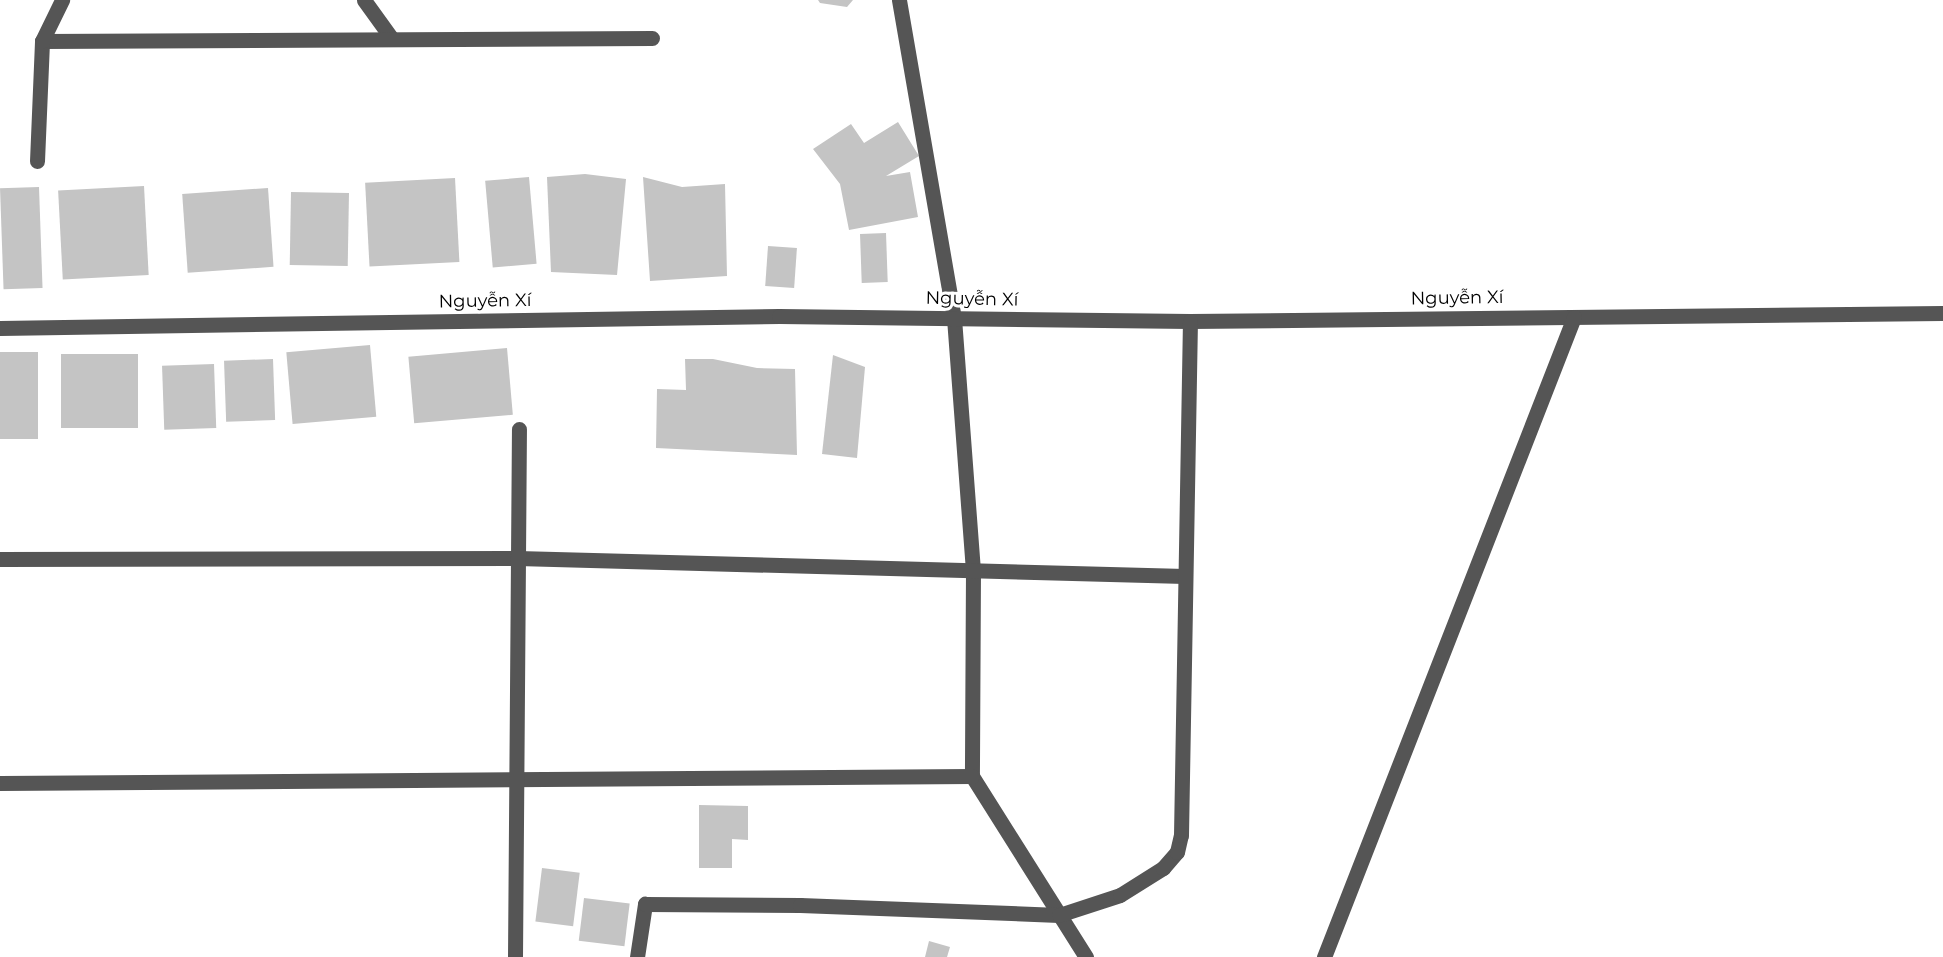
<!DOCTYPE html>
<meta charset="utf-8">
<style>
body{margin:0}
#map{position:relative;width:1943px;height:957px;overflow:hidden;background:#fff;font-family:Montserrat,sans-serif}
div>[style]{position:absolute}
.building>*{inset:0;background:#c4c4c4;transform-origin:0 0}
.minor>*{height:15px;margin:-7.5px;padding:0 7.5px;transform-origin:7.5px;border-radius:7.5px;background:#555}
span{translate:-50% -50%;white-space:nowrap;text-align:center;line-height:1.15;-webkit-text-stroke:6px #fff;paint-order:stroke}
.street-label{font-size:18px;color:#000}
</style>
<div id="map">
<div class="building">
<div style="clip-path:polygon(818px 0,853px 0,847px 7px,820px 3px)"></div>
<div style="clip-path:polygon(898px 122px,919px 156px,886px 176px,910px 172px,918px 217px,849px 230px,840px 184px,813px 149px,851px 124px,864px 143px)"></div>
<div style="clip-path:polygon(585px 174px,626px 179px,617px 275px,551px 272px,547px 177px)"></div>
<div style="left:529px;top:177px;width:87px;height:44px;rotate:85deg"></div>
<div style="clip-path:polygon(643px 177px,682px 187px,725px 184px,727px 276px,650px 281px)"></div>
<div style="left:455px;top:178px;width:84px;height:90px;rotate:87deg"></div>
<div style="left:144px;top:186px;width:89px;height:86px;rotate:87deg"></div>
<div style="left:39px;top:187px;width:101px;height:39px;rotate:88deg"></div>
<div style="left:268px;top:188px;width:79px;height:86px;rotate:86deg"></div>
<div style="left:291px;top:192px;width:58px;height:73px;rotate:1deg"></div>
<div style="left:886px;top:233px;width:49px;height:26px;rotate:88deg"></div>
<div style="left:768px;top:246px;width:29px;height:40px;rotate:4deg"></div>
<div style="left:370px;top:345px;width:72px;height:84px;rotate:85deg"></div>
<div style="left:507px;top:348px;width:67px;height:99px;rotate:85deg"></div>
<div style="left:0;top:352px;width:38px;height:87px"></div>
<div style="left:61px;top:354px;width:77px;height:74px"></div>
<div style="clip-path:polygon(833px 355px,865px 367px,857px 458px,822px 454px)"></div>
<div style="left:273px;top:359px;width:61px;height:49px;rotate:88deg"></div>
<div style="clip-path:polygon(685px 359px,713px 359px,757px 368px,795px 369px,797px 455px,656px 448px,657px 389px,686px 390px)"></div>
<div style="left:214px;top:364px;width:64px;height:52px;rotate:88deg"></div>
<div style="clip-path:polygon(699px 805px,748px 806px,748px 840px,732px 839px,732px 868px,699px 868px)"></div>
<div style="left:542px;top:868px;width:38px;height:54px;rotate:7deg"></div>
<div style="left:584px;top:898px;width:46px;height:43px;rotate:7deg"></div>
<div style="clip-path:polygon(929px 941px,950px 947px,947px 957px,925px 957px)"></div>
</div>
<div class="minor">
<div style="left:364px;top:0;width:48px;rotate:54.3deg"></div>
<div style="left:899px;top:0;width:323px;rotate:80.2deg"></div>
<div style="left:954px;top:318px;width:253px;rotate:85.7deg"></div>
<div style="left:973px;top:570px;width:206px;rotate:90.3deg"></div>
<div style="left:972px;top:776px;width:214px;rotate:57.8deg"></div>
<div style="left:42px;top:41px;width:610px;rotate:-0.28deg"></div>
<div style="left:37px;top:161px;width:120px;rotate:-87.6deg"></div>
<div style="left:42px;top:41px;width:46px;rotate:-64deg"></div>
<div style="left:0;top:328px;width:779px;rotate:-0.88deg"></div>
<div style="left:779px;top:316px;width:411px;rotate:0.7deg"></div>
<div style="left:1190px;top:321px;width:753px;rotate:-0.61deg"></div>
<div style="left:0;top:559px;width:517px;rotate:-0.11deg"></div>
<div style="left:517px;top:558px;width:668px;rotate:1.54deg"></div>
<div style="left:0;top:783px;width:972px;rotate:-0.41deg"></div>
<div style="left:515px;top:957px;width:528px;rotate:-89.57deg"></div>
<div style="left:637px;top:957px;width:54px;rotate:-81.4deg"></div>
<div style="left:645px;top:904px;width:155px;rotate:0.4deg"></div>
<div style="left:800px;top:905px;width:259px;rotate:2.2deg"></div>
<div style="left:1059px;top:915px;width:64px;rotate:-18.2deg"></div>
<div style="left:1120px;top:895px;width:51px;rotate:-32.1deg"></div>
<div style="left:1163px;top:868px;width:21px;rotate:-49deg"></div>
<div style="left:1177px;top:852px;width:17px;rotate:-77deg"></div>
<div style="left:1181px;top:835px;width:514px;rotate:-89deg"></div>
<div style="left:1324px;top:957px;width:687px;rotate:-68.66deg"></div>
</div>
<div class="street-label">
<span style="left:1457px;top:298px;rotate:-1deg">Nguyễn Xí</span>
<span style="left:972px;top:299px;rotate:1deg">Nguyễn Xí</span>
<span style="left:485px;top:301px;rotate:-1deg">Nguyễn Xí</span>
</div>
</div>
